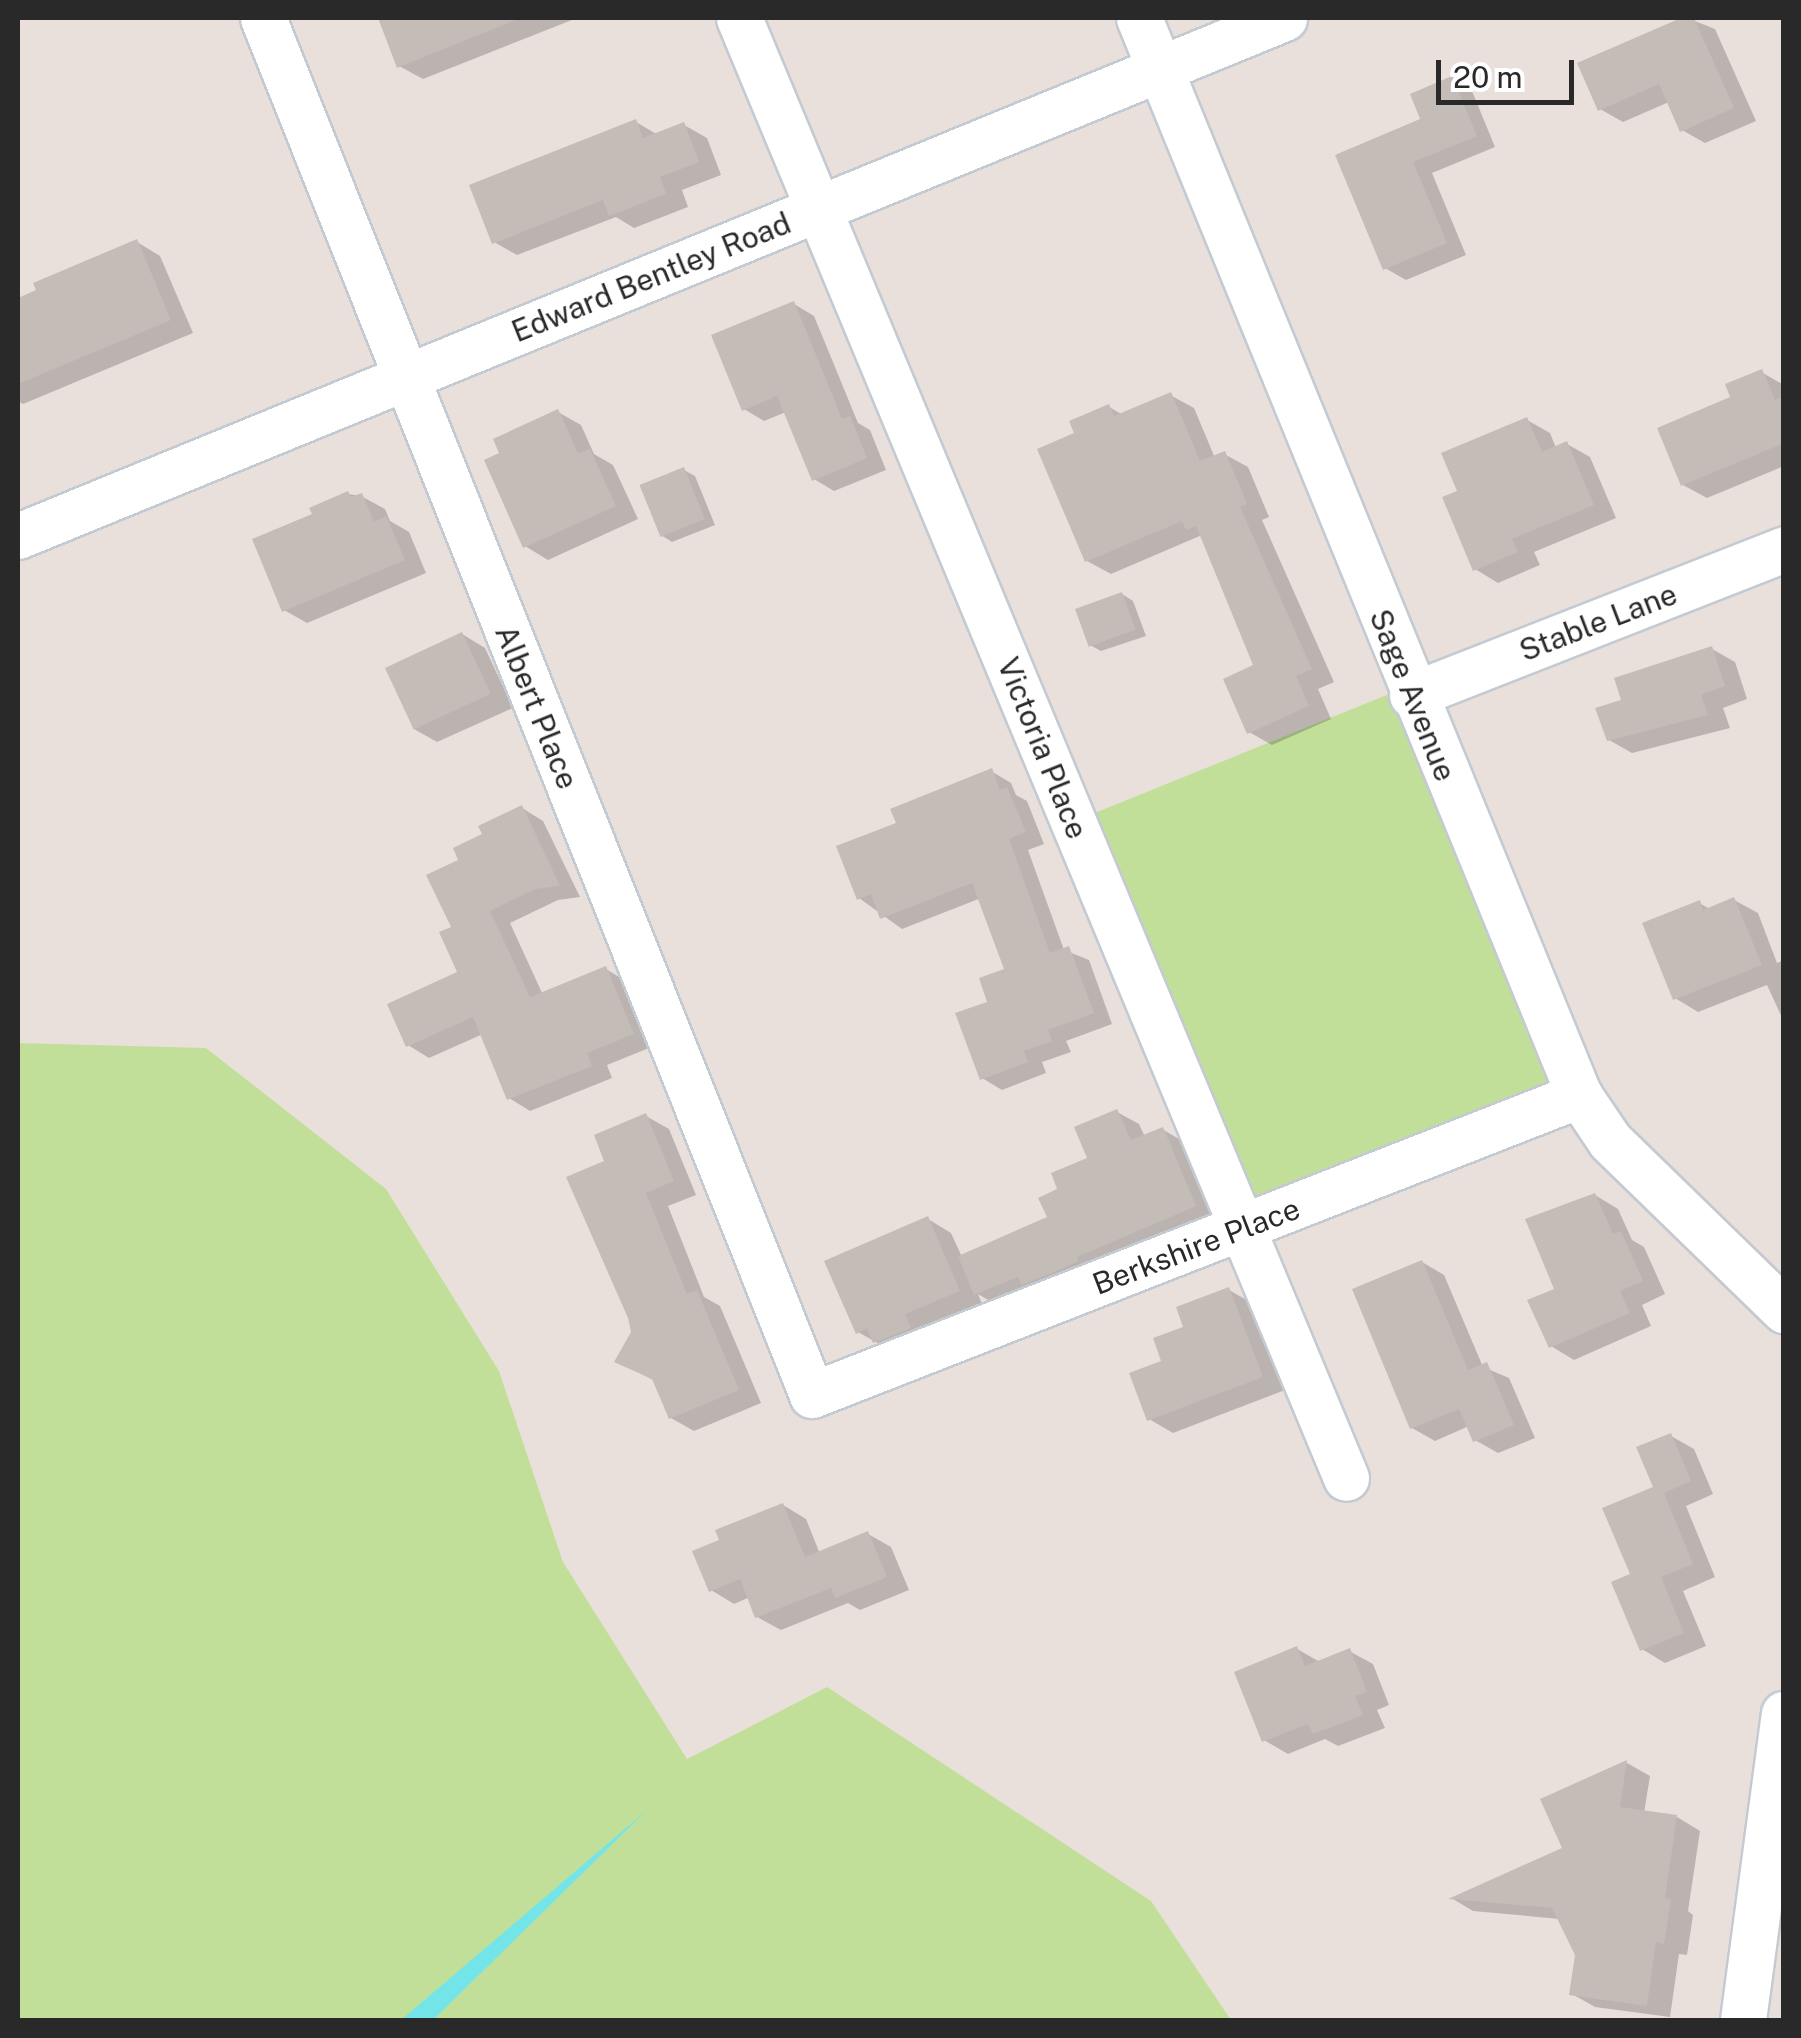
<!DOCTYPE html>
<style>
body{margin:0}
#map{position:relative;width:1801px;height:2038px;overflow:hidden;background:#eae0db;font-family:"Public Sans",sans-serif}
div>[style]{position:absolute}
.green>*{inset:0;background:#c2df9a;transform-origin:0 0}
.water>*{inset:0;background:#73e5e8}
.shadow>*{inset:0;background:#0003}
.building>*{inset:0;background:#c3bcb7;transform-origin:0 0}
.roads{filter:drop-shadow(2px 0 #c4cad2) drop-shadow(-2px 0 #c4cad2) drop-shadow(0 2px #c4cad2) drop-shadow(0 -2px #c4cad2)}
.street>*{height:45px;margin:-22.5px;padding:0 22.5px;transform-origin:22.5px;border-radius:22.5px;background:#fff}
span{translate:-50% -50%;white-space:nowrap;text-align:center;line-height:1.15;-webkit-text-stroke:8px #fff;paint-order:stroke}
.street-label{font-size:30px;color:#292929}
.frame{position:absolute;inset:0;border:20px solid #292929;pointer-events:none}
.scale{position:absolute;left:1436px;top:60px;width:138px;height:45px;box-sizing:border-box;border:5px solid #292929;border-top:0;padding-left:12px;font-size:30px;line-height:35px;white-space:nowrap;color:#292929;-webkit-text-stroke:8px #fff;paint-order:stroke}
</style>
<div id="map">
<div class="green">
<div style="left:1404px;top:688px;width:439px;height:351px;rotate:68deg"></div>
<div style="clip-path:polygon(18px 1043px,206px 1048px,386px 1189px,499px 1371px,563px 1562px,687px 1759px,827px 1687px,1151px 1901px,1231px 2020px,18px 2020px)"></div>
</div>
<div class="water">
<div style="clip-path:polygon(647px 1810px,433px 2020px,401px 2020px)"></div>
</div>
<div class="shadow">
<div style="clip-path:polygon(392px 18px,577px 18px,423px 79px,399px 66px,382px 21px)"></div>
<div style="clip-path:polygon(1687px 18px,1715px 29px,1756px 121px,1705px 143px,1682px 130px,1669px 102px,1623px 122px,1600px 109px,1581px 65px)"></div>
<div style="clip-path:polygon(1451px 79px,1472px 91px,1495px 147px,1432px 173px,1466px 255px,1406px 280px,1385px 268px,1423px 121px)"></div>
<div style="clip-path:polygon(636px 122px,658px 135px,684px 125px,707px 138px,721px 175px,682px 190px,688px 207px,634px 228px,616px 217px,517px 255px,494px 242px)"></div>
<div style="clip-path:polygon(137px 242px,160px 256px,193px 333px,23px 404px,18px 401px,18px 300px)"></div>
<div style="clip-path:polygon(794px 304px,814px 316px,858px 423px,870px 430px,886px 470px,834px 491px,814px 479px,786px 412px,764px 421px,744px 409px)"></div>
<div style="clip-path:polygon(1761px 372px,1784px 385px,1784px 466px,1707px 498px,1683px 485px,1734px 398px)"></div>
<div style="clip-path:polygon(1170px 395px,1194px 408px,1215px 458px,1224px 454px,1248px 467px,1269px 517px,1262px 520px,1334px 682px,1318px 689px,1331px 719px,1272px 745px,1249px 732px,1256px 667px,1202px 535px,1111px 574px,1087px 561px,1077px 434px,1109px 407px,1123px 415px)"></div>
<div style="clip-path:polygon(558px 412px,581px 425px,594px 454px,613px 465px,638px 519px,548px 560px,525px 546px,502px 454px)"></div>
<div style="clip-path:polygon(1527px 420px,1550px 433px,1556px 448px,1567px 444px,1590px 457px,1616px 518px,1534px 552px,1540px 565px,1498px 583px,1475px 569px,1460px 492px)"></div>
<div style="clip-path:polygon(684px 470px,695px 476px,715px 525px,672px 542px,661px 535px)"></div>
<div style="clip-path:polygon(348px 494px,361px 496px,385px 509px,390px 521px,409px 532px,426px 573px,307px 623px,284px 610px,315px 515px)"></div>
<div style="clip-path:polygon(1122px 594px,1133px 601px,1146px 636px,1101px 651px,1090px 645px)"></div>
<div style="clip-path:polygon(462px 634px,485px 648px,513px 708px,437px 742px,414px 729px)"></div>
<div style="clip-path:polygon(1712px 649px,1735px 662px,1747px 699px,1723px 708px,1730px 728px,1632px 753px,1609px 740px,1624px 701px)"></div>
<div style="clip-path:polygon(991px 771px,1011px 783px,1016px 795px,1027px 801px,1044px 844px,1028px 850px,1064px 950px,1089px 960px,1112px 1024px,1066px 1041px,1071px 1052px,1042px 1062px,1046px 1073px,1002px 1090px,982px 1078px,990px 1004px,1007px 971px,981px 898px,902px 929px,859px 898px,899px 825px)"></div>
<div style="clip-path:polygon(522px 808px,543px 821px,580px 897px,558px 900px,510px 923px,543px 995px,606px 969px,627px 982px,654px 1046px,607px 1065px,612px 1078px,530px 1111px,509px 1098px,483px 1034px,429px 1058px,408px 1045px,461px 974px,454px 928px,461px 861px)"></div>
<div style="clip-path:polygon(1734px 900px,1758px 913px,1777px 963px,1784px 960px,1784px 1022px,1767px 985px,1698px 1012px,1675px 998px,1699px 903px,1710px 909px)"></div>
<div style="clip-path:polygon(1117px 1112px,1139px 1124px,1145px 1137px,1162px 1129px,1184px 1142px,1217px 1219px,998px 1306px,978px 1294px,982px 1304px,899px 1355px,858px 1332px,928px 1219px,951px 1233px,962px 1257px,1050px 1218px,1061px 1191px,1090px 1159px)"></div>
<div style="clip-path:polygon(646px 1116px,669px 1129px,696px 1195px,668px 1206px,704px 1297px,720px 1306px,761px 1403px,694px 1431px,671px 1418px,655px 1381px,617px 1361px,634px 1333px,607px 1163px)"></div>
<div style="clip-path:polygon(1595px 1195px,1618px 1209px,1632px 1240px,1644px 1247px,1665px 1294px,1642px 1305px,1651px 1326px,1574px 1360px,1551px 1346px,1557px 1290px)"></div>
<div style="clip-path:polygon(1422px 1262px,1444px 1275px,1483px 1367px,1509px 1378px,1535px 1438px,1498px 1453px,1475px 1440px,1469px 1426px,1435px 1441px,1412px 1428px)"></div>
<div style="clip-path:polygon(1229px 1290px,1252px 1303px,1285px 1390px,1173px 1433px,1149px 1419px,1164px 1362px,1186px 1328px)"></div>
<div style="clip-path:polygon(1671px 1436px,1694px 1449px,1713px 1494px,1686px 1506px,1715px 1577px,1683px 1591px,1706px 1646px,1665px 1663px,1642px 1649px,1633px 1576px)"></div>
<div style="clip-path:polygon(783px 1505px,806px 1519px,820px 1554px,868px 1534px,891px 1547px,909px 1590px,860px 1610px,848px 1603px,781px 1630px,757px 1617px,750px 1597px,734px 1604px,711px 1590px,722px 1541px)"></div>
<div style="clip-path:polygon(1297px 1649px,1320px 1662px,1349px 1651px,1373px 1664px,1389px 1705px,1377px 1710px,1385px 1728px,1338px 1746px,1325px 1739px,1288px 1754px,1264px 1740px)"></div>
<div style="clip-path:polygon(1627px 1763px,1650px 1776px,1644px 1813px,1677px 1817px,1700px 1831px,1688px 1911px,1693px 1915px,1687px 1955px,1679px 1954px,1670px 2017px,1595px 2007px,1572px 1994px,1578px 1954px,1560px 1919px,1473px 1911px,1453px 1899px,1566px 1849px,1544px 1801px)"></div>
</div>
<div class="building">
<div style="clip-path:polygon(378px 18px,518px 18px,518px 19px,397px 68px)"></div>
<div style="clip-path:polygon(1681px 18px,1694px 18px,1734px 108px,1680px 132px,1659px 84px,1598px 111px,1577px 63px)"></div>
<div style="clip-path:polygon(1452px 76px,1477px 136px,1413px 162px,1447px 243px,1383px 270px,1335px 155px,1420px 119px,1410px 94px)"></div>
<div style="clip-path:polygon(636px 119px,643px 138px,684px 122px,699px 162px,660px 177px,666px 194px,609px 216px,603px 200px,492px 244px,469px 185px)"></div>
<div style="clip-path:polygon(137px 239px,171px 320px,18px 384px,18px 298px,36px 290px,33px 283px)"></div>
<div style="clip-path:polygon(794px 301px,842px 419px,850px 416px,867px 458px,812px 481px,777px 396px,742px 411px,711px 335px)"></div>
<div style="clip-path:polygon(1762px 369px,1775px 400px,1784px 396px,1784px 443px,1681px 486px,1657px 428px,1730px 397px,1725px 384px)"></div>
<div style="clip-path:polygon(1171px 392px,1200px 461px,1225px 451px,1247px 504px,1240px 507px,1312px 669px,1296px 676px,1309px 706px,1247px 734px,1223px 679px,1253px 665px,1196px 526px,1186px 530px,1182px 521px,1085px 562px,1037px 449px,1074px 433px,1069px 421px,1109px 404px,1114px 416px)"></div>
<div style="clip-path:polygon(558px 409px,578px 453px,590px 449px,616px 506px,523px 548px,484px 460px,499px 453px,493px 439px)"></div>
<div style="clip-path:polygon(1527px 417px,1542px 452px,1567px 441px,1594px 505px,1512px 539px,1518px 552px,1473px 571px,1442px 497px,1457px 491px,1441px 453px)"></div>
<div style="left:684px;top:467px;width:56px;height:48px;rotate:68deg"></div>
<div style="clip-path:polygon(348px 491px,351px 497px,362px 493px,374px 522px,386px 516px,405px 560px,282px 612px,252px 539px,312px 514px,309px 508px)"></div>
<div style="left:1122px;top:592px;width:40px;height:50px;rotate:70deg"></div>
<div style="left:462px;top:632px;width:68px;height:85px;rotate:65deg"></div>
<div style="clip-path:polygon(1712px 646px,1725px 686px,1701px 695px,1708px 715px,1607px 741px,1595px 708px,1621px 700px,1614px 678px)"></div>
<div style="clip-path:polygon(992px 768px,1000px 790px,1007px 787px,1026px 832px,1009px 839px,1050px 953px,1069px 946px,1094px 1013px,1048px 1030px,1052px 1041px,1024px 1051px,1028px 1062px,980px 1080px,955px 1013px,987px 1002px,979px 978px,1004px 969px,972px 883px,880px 919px,871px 894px,857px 900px,836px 846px,896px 823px,890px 809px)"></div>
<div style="clip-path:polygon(522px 805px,560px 886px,535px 889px,490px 911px,530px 997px,606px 966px,634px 1034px,587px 1053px,592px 1066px,507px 1100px,473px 1017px,406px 1047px,387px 1004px,457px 972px,439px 932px,451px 927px,426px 875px,458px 860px,453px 848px,482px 834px,478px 826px)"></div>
<div style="clip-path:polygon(1734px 897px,1762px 965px,1673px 1000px,1642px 923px,1700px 900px,1703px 910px)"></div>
<div style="clip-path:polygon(1117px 1109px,1131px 1140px,1163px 1127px,1196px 1206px,1077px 1257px,1079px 1261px,1054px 1272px,1022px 1285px,1018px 1277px,974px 1295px,958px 1256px,1047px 1217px,1038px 1198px,1057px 1189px,1051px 1173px,1087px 1158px,1074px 1127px)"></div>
<div style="clip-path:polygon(646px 1113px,674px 1181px,646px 1193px,687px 1294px,697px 1290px,739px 1390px,669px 1419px,652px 1379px,614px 1362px,631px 1332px,628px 1318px,566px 1177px,604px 1161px,594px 1135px)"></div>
<div style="clip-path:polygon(1595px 1193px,1613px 1234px,1621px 1231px,1643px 1281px,1620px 1291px,1630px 1313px,1549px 1348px,1527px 1300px,1554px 1289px,1525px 1219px)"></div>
<div style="clip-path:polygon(928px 1216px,960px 1291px,905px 1314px,911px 1328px,873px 1343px,867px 1328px,856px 1334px,824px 1261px)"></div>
<div style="clip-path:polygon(1422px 1260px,1468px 1370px,1487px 1362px,1514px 1425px,1473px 1442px,1459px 1409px,1410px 1429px,1352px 1289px)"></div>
<div style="clip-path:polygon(1229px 1287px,1263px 1377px,1147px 1421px,1129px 1373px,1161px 1361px,1153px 1338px,1183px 1327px,1176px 1307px)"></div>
<div style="clip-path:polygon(1671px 1433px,1691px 1481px,1664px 1493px,1693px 1564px,1661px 1577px,1684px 1633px,1640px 1651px,1611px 1582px,1630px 1574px,1602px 1508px,1653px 1487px,1636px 1447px)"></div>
<div style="clip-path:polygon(783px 1503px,805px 1557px,868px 1531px,887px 1577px,835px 1598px,831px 1588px,755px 1618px,740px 1579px,709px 1592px,692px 1551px,719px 1540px,715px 1530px)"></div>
<div style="clip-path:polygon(1297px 1646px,1305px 1666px,1350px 1648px,1367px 1692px,1355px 1696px,1363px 1715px,1313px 1734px,1308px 1724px,1262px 1742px,1234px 1672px)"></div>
<div style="clip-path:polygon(1627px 1760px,1620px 1807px,1677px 1815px,1665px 1898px,1671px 1899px,1664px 1944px,1656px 1942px,1647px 2006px,1569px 1995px,1575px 1955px,1552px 1908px,1448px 1899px,1562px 1848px,1540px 1799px)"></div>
</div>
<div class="roads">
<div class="street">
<div style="left:263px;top:18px;width:1482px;rotate:68.26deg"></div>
<div style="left:812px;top:1395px;width:824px;rotate:-21.36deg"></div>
<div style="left:739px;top:18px;width:1581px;rotate:67.42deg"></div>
<div style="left:1139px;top:18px;width:1163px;rotate:67.78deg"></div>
<div style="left:1579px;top:1095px;width:55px;rotate:56deg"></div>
<div style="left:1610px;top:1141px;width:243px;rotate:44.2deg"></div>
<div style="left:18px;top:536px;width:1368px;rotate:-22.25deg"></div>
<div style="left:1412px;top:695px;width:400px;rotate:-21.4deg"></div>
<div style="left:1743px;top:2020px;width:309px;rotate:-82.4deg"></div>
</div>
</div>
<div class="street-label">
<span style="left:651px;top:277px;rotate:-22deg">Edward Bentley Road</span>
<span style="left:1598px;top:622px;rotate:-21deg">Stable Lane</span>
<span style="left:1413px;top:695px;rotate:68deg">Sage Avenue</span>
<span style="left:537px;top:707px;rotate:68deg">Albert Place</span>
<span style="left:1043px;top:748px;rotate:68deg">Victoria Place</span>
<span style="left:1196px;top:1246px;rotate:-21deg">Berkshire Place</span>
</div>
<div class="frame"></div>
<div class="scale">20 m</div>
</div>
